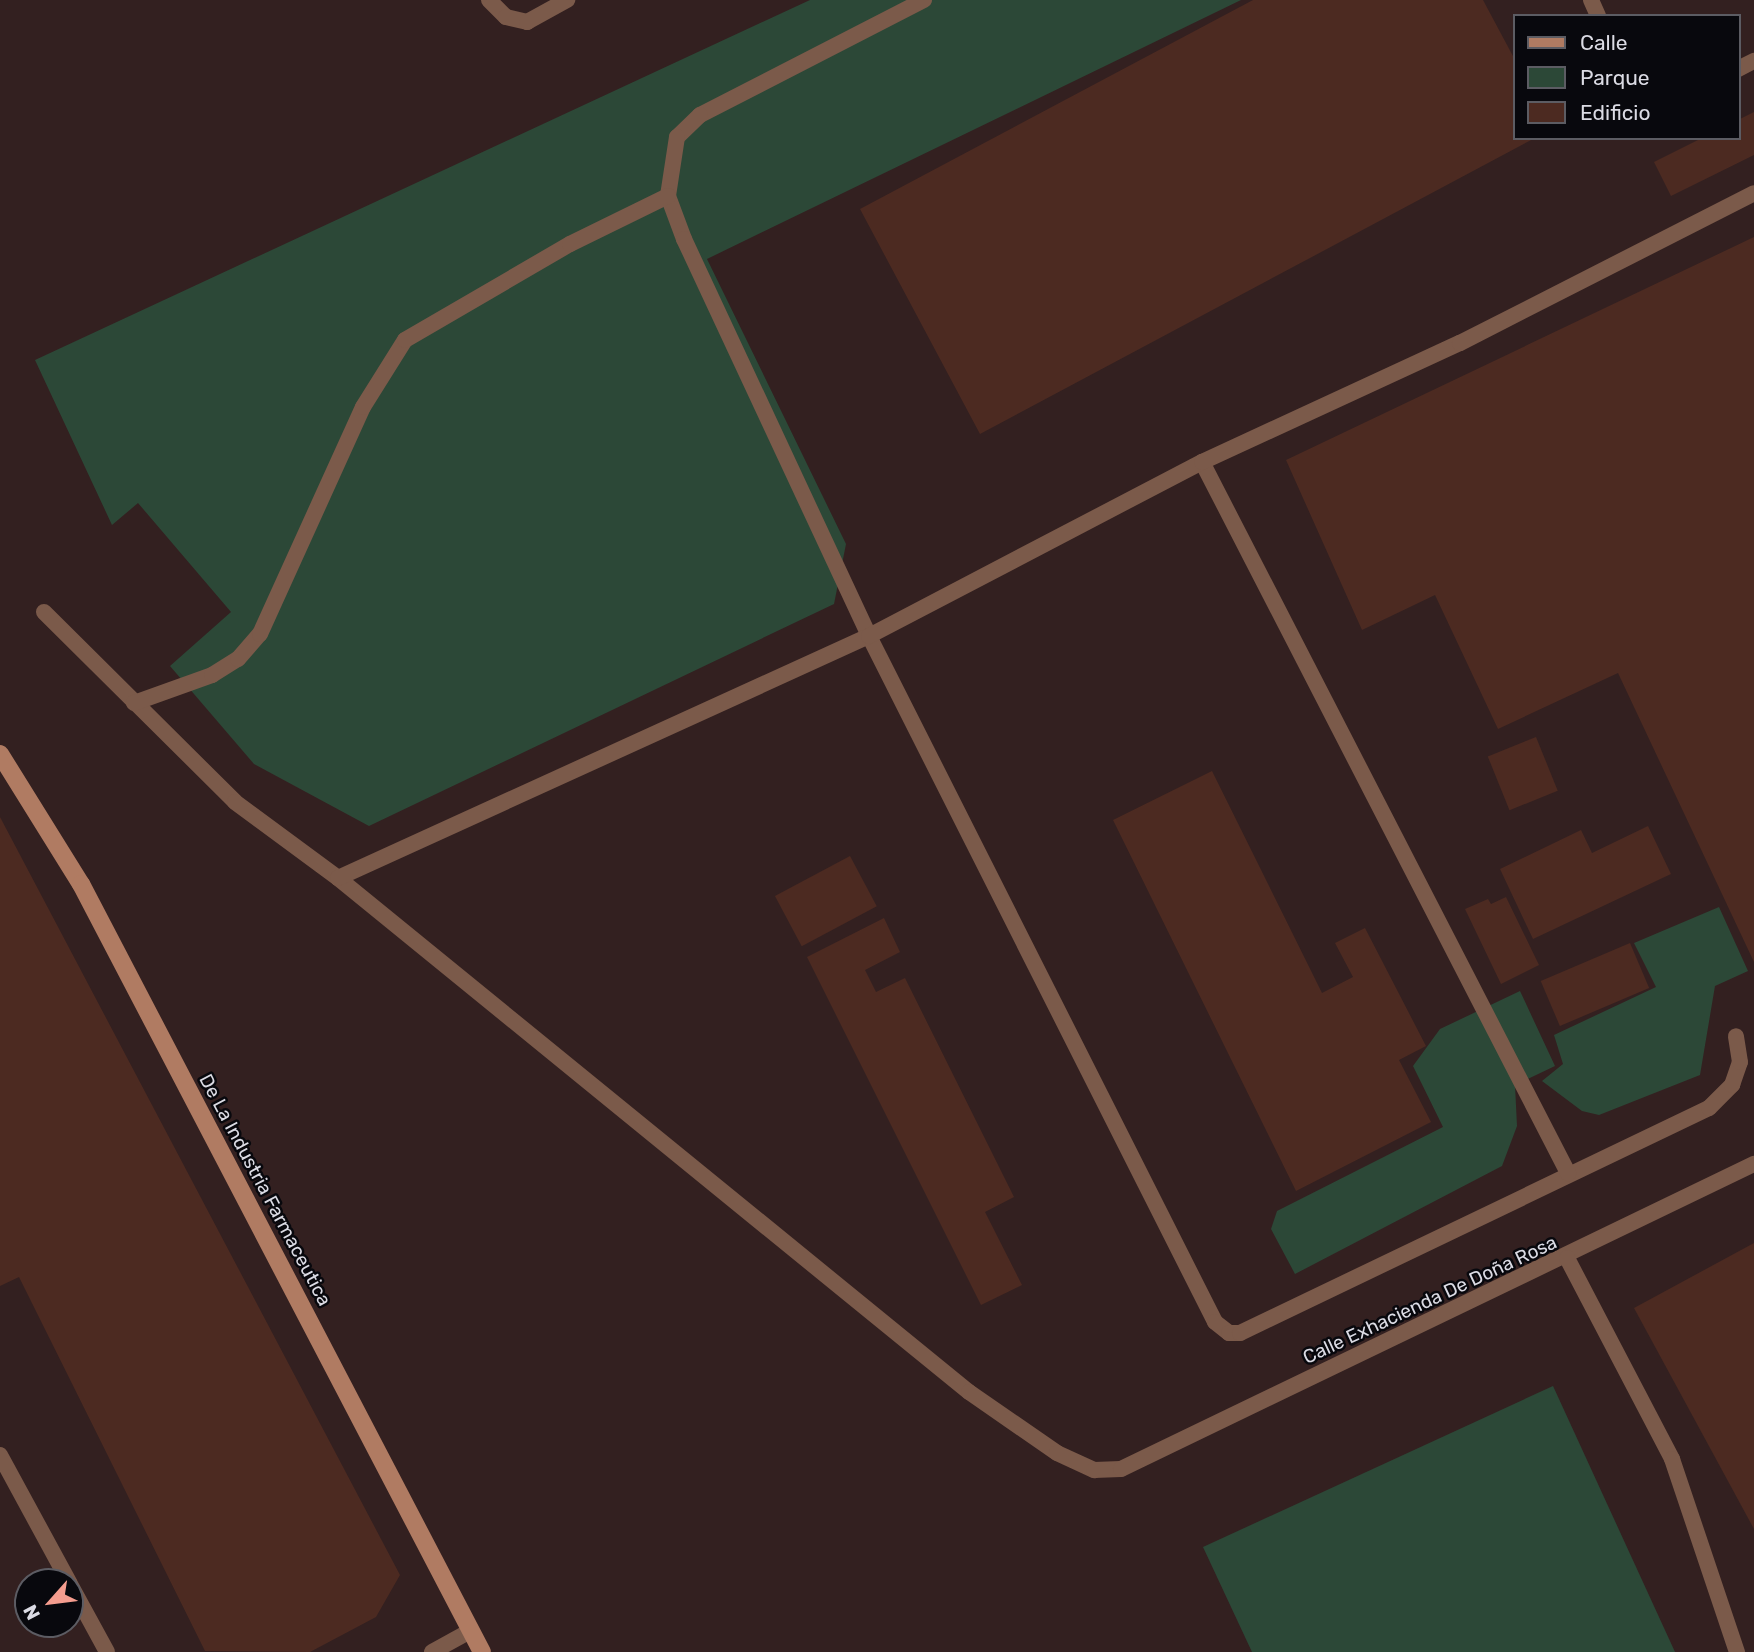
<!DOCTYPE html>
<meta charset="utf-8">
<style>
body{margin:0}
#map{position:relative;width:1754px;height:1652px;overflow:hidden;background:#1e1d29;font-family:Rubik,sans-serif}
div>[style]{position:absolute}
.industrial>*{inset:0;background:#332020}
.green>*{inset:0;background:#2c4837}
.building>*{inset:0;background:#4c2a21;transform-origin:0 0}
.lane>*{height:16px;margin:-8px;padding:0 8px;transform-origin:8px;border-radius:8px;background:#7b5a4a}
.secondary>*{height:18px;margin:-9px;padding:0 9px;transform-origin:9px;border-radius:9px;background:#b07b62}
span{translate:-50% -50%;white-space:nowrap;text-align:center;line-height:1.15;-webkit-text-stroke:5px #08080d;paint-order:stroke}
.street-label{font-size:19px;color:#dbdbe4}
.legend{position:absolute;left:1513px;top:14px;width:228px;height:126px;box-sizing:border-box;background:#08080d;border:2px solid #5c5c63;margin:0;padding:9px 12px;list-style:none;font-size:21px;color:#dbdbe4}
.legend li{display:flex;align-items:center;gap:14px;height:35px}
.legend b{width:35px;border:2px solid #5c5c63}
.north{position:absolute;left:14px;top:1568px;width:70px;height:70px;box-sizing:border-box;background:#08080d;border:2px solid #5c5c63;border-radius:50%;rotate:242deg;font-size:19px;font-weight:700;line-height:28px;text-align:center;color:#dbdbe4}
.north::after{content:'';display:block;margin:auto;width:24px;height:32px;background:#f59d8f;clip-path:polygon(50% 0,100% 100%,50% 72%,0 100%)}
</style>
<div id="map">
<div class="industrial">
<div style="clip-path:polygon(evenodd,0 0,1754px 0,1754px 1652px,0 1652px,0 0,1514px 16px,1738px 16px,1738px 138px,1514px 138px,1514px 16px,0 0,28px 1582px,70px 1582px,70px 1624px,28px 1624px,28px 1582px)"></div>
</div>
<div class="green">
<div style="clip-path:polygon(810px 0,1241px 0,707px 259px,846px 544px,834px 604px,369px 826px,254px 764px,170px 666px,231px 612px,138px 503px,112px 525px,35px 360px)"></div>
<div style="clip-path:polygon(1719px 907px,1748px 971px,1715px 986px,1700px 1075px,1599px 1115px,1582px 1111px,1542px 1081px,1563px 1064px,1554px 1035px,1656px 987px,1634px 943px)"></div>
<div style="clip-path:polygon(1520px 991px,1555px 1066px,1515px 1085px,1517px 1126px,1502px 1166px,1295px 1274px,1271px 1229px,1277px 1211px,1443px 1127px,1413px 1066px,1440px 1029px)"></div>
<div style="clip-path:polygon(1553px 1386px,1675px 1652px,1252px 1652px,1203px 1547px)"></div>
</div>
<div class="building">
<div style="clip-path:polygon(1253px 0,1483px 0,1514px 58px,1514px 138px,1535px 138px,980px 434px,860px 209px)"></div>
<div style="clip-path:polygon(1754px 112px,1754px 155px,1671px 196px,1654px 162px,1702px 138px,1738px 138px,1738px 120px)"></div>
<div style="clip-path:polygon(1754px 237px,1754px 962px,1618px 673px,1498px 729px,1435px 595px,1362px 630px,1286px 460px)"></div>
<div style="left:1536px;top:737px;width:58px;height:52px;rotate:68deg"></div>
<div style="clip-path:polygon(1212px 771px,1322px 993px,1353px 977px,1335px 943px,1365px 928px,1426px 1046px,1399px 1060px,1431px 1122px,1296px 1191px,1113px 820px)"></div>
<div style="clip-path:polygon(0 817px,400px 1575px,376px 1617px,310px 1652px,205px 1651px,19px 1277px,0 1286px)"></div>
<div style="clip-path:polygon(1648px 826px,1671px 874px,1533px 939px,1500px 869px,1581px 830px,1592px 853px)"></div>
<div style="left:850px;top:856px;width:57px;height:85px;rotate:62deg"></div>
<div style="clip-path:polygon(1506px 897px,1539px 965px,1501px 984px,1465px 909px,1488px 899px,1491px 904px)"></div>
<div style="clip-path:polygon(884px 918px,900px 952px,865px 970px,876px 992px,905px 978px,1014px 1197px,985px 1212px,1022px 1285px,981px 1305px,807px 957px)"></div>
<div style="left:1630px;top:943px;width:49px;height:97px;rotate:67deg"></div>
<div style="clip-path:polygon(1754px 1243px,1754px 1529px,1634px 1308px)"></div>
</div>
<div class="lane">
<div style="left:489px;top:0;width:24px;rotate:45deg"></div>
<div style="left:506px;top:17px;width:22px;rotate:13deg"></div>
<div style="left:527px;top:22px;width:46px;rotate:-28.8deg"></div>
<div style="left:924px;top:0;width:252px;rotate:152.8deg"></div>
<div style="left:700px;top:115px;width:32px;rotate:136deg"></div>
<div style="left:677px;top:137px;width:60px;rotate:98.7deg"></div>
<div style="left:668px;top:196px;width:46px;rotate:69.6deg"></div>
<div style="left:684px;top:239px;width:438px;rotate:65deg"></div>
<div style="left:869px;top:636px;width:768px;rotate:63.23deg"></div>
<div style="left:1215px;top:1322px;width:18px;rotate:38deg"></div>
<div style="left:1229px;top:1333px;width:11px"></div>
<div style="left:1240px;top:1333px;width:520px;rotate:-25.63deg"></div>
<div style="left:1709px;top:1108px;width:33px;rotate:-45deg"></div>
<div style="left:1732px;top:1085px;width:24px;rotate:-71deg"></div>
<div style="left:1740px;top:1062px;width:26px;rotate:-99deg"></div>
<div style="left:1591px;top:0;width:17px;rotate:66deg"></div>
<div style="left:1738px;top:69px;width:18px;rotate:-27deg"></div>
<div style="left:1202px;top:462px;width:800px;rotate:62.76deg"></div>
<div style="left:44px;top:612px;width:269px;rotate:44.8deg"></div>
<div style="left:235px;top:802px;width:128px;rotate:36.4deg"></div>
<div style="left:338px;top:878px;width:814px;rotate:39.17deg"></div>
<div style="left:969px;top:1392px;width:107px;rotate:34.7deg"></div>
<div style="left:1057px;top:1453px;width:41px;rotate:24.7deg"></div>
<div style="left:1094px;top:1470px;width:27px;rotate:-2deg"></div>
<div style="left:1121px;top:1469px;width:703px;rotate:-25.73deg"></div>
<div style="left:134px;top:703px;width:83px;rotate:-19.7deg"></div>
<div style="left:212px;top:675px;width:31px;rotate:-32deg"></div>
<div style="left:238px;top:659px;width:33px;rotate:-49deg"></div>
<div style="left:260px;top:634px;width:249px;rotate:-65.6deg"></div>
<div style="left:363px;top:407px;width:79px;rotate:-57.9deg"></div>
<div style="left:405px;top:340px;width:191px;rotate:-30.2deg"></div>
<div style="left:570px;top:244px;width:109px;rotate:-26.1deg"></div>
<div style="left:338px;top:878px;width:584px;rotate:-24.5deg"></div>
<div style="left:869px;top:636px;width:376px;rotate:-27.6deg"></div>
<div style="left:1202px;top:462px;width:284px;rotate:-24.8deg"></div>
<div style="left:1460px;top:343px;width:330px;rotate:-27deg"></div>
<div style="left:1567px;top:1258px;width:227px;rotate:62.4deg"></div>
<div style="left:1672px;top:1459px;width:204px;rotate:71.4deg"></div>
<div style="left:0;top:1455px;width:145px;rotate:61.5deg"></div>
<div style="left:70px;top:1584px;width:77px;rotate:61.4deg"></div>
<div style="left:432px;top:1652px;width:43px;rotate:-28.9deg"></div>
</div>
<div class="secondary">
<div style="left:0;top:754px;width:153px;rotate:58.1deg"></div>
<div style="left:81px;top:884px;width:866px;rotate:62.43deg"></div>
</div>
<div class="street-label">
<span style="left:265px;top:1190px;rotate:62deg">De La Industria Farmaceutica</span>
<span style="left:1430px;top:1300px;rotate:-25deg">Calle Exhacienda De Doña Rosa</span>
</div>
<ul class="legend">
<li><b style="height:9px;background:#b07b62"></b>Calle</li>
<li><b style="height:19px;background:#2c4837"></b>Parque</li>
<li><b style="height:19px;background:#4c2a21"></b>Edificio</li>
</ul>
<div class="north">N</div>
</div>
